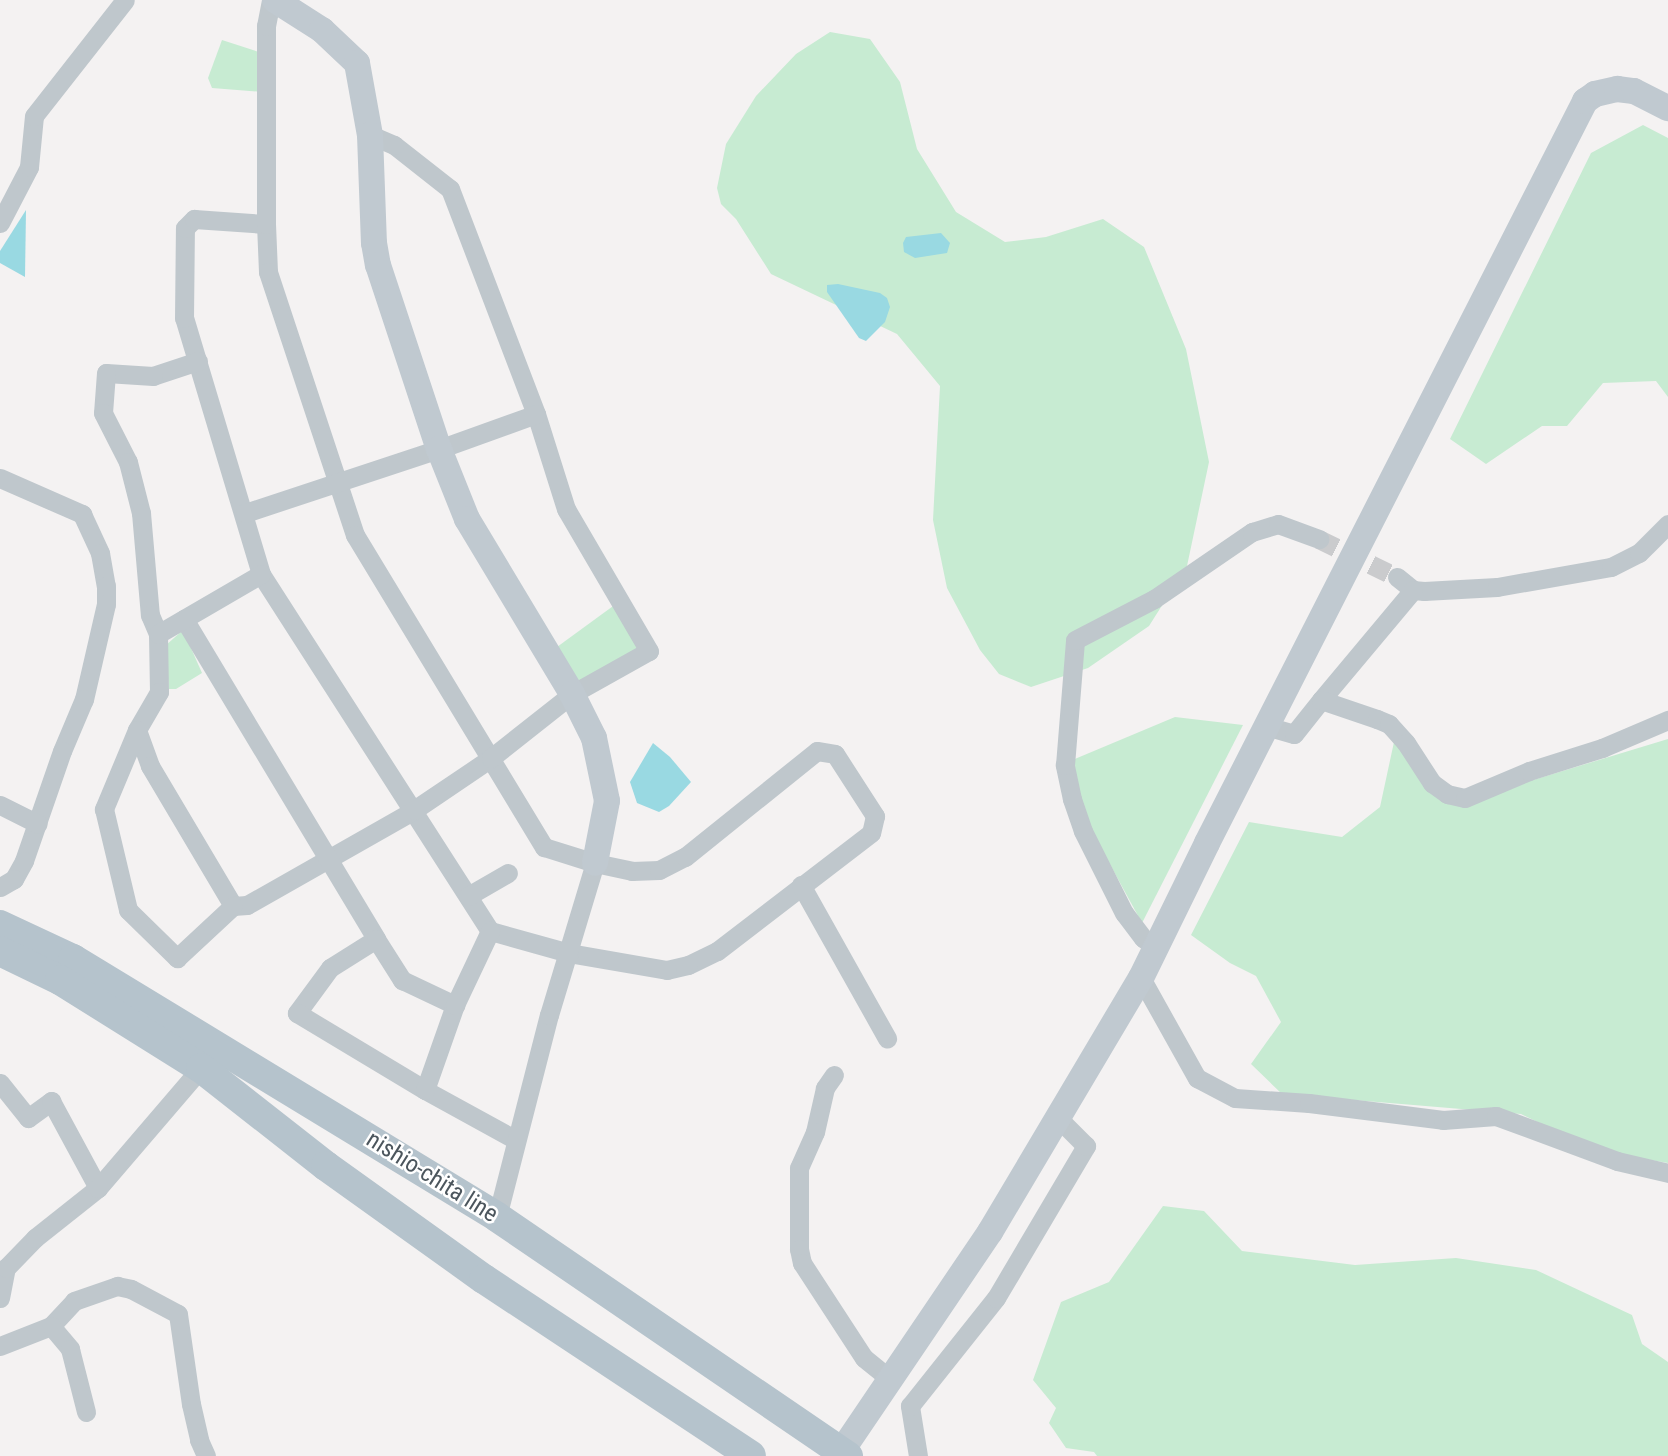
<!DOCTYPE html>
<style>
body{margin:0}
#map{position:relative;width:1668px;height:1456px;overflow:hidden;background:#f4f2f2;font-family:"Roboto Condensed",sans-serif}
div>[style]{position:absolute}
.green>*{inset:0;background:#c7ebd2}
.water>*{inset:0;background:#99d9e2}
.street-tunnel>*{height:19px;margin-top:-9.5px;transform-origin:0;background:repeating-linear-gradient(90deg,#cacbcd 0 19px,transparent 0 29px)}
.street>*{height:19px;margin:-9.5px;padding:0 9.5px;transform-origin:9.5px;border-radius:9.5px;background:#bfc7cc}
.secondary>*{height:26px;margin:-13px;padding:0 13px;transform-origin:13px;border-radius:13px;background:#c0c9d0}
.primary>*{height:30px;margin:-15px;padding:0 15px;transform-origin:15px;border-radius:15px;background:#b5c3cc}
span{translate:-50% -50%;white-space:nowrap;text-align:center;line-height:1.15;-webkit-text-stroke:5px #fff;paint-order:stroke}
.street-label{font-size:24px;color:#4c565d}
</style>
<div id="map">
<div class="green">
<div style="clip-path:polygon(830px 32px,870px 39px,900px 82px,917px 149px,956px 212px,1005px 242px,1046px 237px,1103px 219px,1144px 247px,1186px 349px,1209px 462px,1187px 566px,1149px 626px,1088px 668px,1031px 687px,999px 674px,980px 650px,947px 588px,933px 520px,940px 386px,897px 334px,771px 274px,736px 219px,721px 204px,717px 188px,726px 144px,756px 96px,796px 54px)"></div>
<div style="clip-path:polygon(222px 40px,262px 53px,264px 92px,212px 88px,208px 78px)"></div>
<div style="clip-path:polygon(1643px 125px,1668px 138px,1668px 397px,1656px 381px,1603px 383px,1567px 426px,1542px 426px,1486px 464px,1450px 439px,1591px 153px)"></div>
<div style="clip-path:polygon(620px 601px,649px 651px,579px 682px,557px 647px)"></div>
<div style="clip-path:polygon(183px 630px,202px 673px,176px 689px,169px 689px,165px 646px)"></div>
<div style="clip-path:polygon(1175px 717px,1243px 725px,1142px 923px,1078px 806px,1070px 761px)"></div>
<div style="clip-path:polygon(1668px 739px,1668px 1163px,1621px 1155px,1571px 1138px,1521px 1114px,1282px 1094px,1251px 1064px,1281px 1022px,1256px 976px,1230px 963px,1191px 935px,1249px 822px,1342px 837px,1380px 807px,1394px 742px,1454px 804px)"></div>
<div style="clip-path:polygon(1163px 1206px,1204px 1211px,1242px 1251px,1355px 1265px,1456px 1258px,1536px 1270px,1632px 1315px,1642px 1344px,1668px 1362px,1668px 1456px,1097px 1456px,1094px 1452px,1066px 1448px,1049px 1423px,1056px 1408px,1033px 1380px,1061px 1302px,1109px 1282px)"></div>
</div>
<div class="water">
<div style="clip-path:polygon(26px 210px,25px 277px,0 263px,0 251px)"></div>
<div style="clip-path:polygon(941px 233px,950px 243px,947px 253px,915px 258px,904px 252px,903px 243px,906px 237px)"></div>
<div style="clip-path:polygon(838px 284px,880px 293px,887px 298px,890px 307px,885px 322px,866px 341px,859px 338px,827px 292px,827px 285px)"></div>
<div style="clip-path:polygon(653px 743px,670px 757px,691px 782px,669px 806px,659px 812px,637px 803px,630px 782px)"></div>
</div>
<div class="street-tunnel">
<div style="left:1319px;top:539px;width:87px;rotate:26deg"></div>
</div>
<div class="street">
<div style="left:0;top:223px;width:63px;rotate:-62.6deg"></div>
<div style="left:29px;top:167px;width:51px;rotate:-84.4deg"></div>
<div style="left:34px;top:116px;width:147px;rotate:-51.9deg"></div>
<div style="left:266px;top:224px;width:48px;rotate:87.6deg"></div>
<div style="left:268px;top:272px;width:277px;rotate:71.7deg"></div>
<div style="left:355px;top:535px;width:365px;rotate:58.8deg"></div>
<div style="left:544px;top:847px;width:53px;rotate:17.4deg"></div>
<div style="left:595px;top:863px;width:38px;rotate:12deg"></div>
<div style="left:632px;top:871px;width:27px;rotate:-2deg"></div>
<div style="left:659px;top:870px;width:29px;rotate:-27deg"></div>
<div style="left:685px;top:857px;width:169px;rotate:-38.8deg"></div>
<div style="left:817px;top:751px;width:18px;rotate:9deg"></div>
<div style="left:835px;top:754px;width:74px;rotate:57.2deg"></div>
<div style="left:875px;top:816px;width:17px;rotate:103deg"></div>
<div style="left:871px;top:833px;width:194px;rotate:142.5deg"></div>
<div style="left:717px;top:951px;width:32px;rotate:154deg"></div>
<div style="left:688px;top:965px;width:22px;rotate:167deg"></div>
<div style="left:667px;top:970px;width:99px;rotate:-170.2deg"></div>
<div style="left:569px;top:953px;width:82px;rotate:-164.4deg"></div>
<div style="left:490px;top:931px;width:424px;rotate:-122.7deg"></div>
<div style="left:261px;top:574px;width:267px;rotate:-106.7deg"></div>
<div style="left:184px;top:318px;width:90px;rotate:-89.4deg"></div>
<div style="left:185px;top:228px;width:13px;rotate:-45deg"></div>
<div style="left:194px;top:219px;width:72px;rotate:4deg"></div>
<div style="left:266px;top:224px;width:198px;rotate:-90deg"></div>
<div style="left:266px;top:26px;width:26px;rotate:-79deg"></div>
<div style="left:198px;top:361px;width:47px;rotate:161.6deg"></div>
<div style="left:153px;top:376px;width:47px;rotate:-176.3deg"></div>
<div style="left:106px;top:373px;width:40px;rotate:94.3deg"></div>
<div style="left:103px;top:413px;width:55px;rotate:63deg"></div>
<div style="left:128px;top:462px;width:53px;rotate:75.7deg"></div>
<div style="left:141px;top:513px;width:102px;rotate:85deg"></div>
<div style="left:150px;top:615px;width:21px;rotate:67deg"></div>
<div style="left:158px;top:634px;width:58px;rotate:89deg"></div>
<div style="left:159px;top:692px;width:44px;rotate:120.1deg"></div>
<div style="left:137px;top:730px;width:38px;rotate:70deg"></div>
<div style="left:150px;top:766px;width:163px;rotate:59.3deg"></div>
<div style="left:233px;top:906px;width:14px;rotate:-4deg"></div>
<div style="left:247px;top:905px;width:192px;rotate:-29.6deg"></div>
<div style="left:414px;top:810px;width:93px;rotate:-34deg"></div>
<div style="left:491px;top:758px;width:103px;rotate:-38.3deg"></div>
<div style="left:572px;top:694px;width:88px;rotate:-29.2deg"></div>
<div style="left:649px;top:651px;width:164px;rotate:-120.3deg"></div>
<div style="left:566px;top:509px;width:100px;rotate:-107.5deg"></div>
<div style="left:536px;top:414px;width:241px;rotate:-110.9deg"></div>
<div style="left:450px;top:189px;width:71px;rotate:-141.8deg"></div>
<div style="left:394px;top:145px;width:26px;rotate:-157deg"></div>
<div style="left:0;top:478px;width:90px;rotate:23.7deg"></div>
<div style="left:82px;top:514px;width:43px;rotate:65.2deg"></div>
<div style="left:100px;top:553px;width:34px;rotate:80deg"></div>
<div style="left:106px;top:586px;width:18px;rotate:90deg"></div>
<div style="left:106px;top:604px;width:98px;rotate:103deg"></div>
<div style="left:84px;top:699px;width:56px;rotate:112.9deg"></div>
<div style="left:62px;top:751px;width:116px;rotate:109.1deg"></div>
<div style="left:24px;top:861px;width:21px;rotate:119deg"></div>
<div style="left:14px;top:879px;width:16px;rotate:150deg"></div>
<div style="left:245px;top:513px;width:204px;rotate:-18.3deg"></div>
<div style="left:439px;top:449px;width:103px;rotate:-19.8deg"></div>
<div style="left:1397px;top:577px;width:21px;rotate:39deg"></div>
<div style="left:1413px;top:590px;width:11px;rotate:5deg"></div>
<div style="left:1424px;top:591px;width:73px;rotate:-3.1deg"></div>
<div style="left:1497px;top:587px;width:116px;rotate:-10deg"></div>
<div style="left:1611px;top:567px;width:31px;rotate:-27deg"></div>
<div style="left:1639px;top:553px;width:41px;rotate:-45deg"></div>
<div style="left:184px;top:619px;width:373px;rotate:59deg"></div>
<div style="left:376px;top:939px;width:54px;rotate:147.8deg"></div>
<div style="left:330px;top:968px;width:56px;rotate:126.3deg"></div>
<div style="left:297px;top:1013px;width:149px;rotate:31deg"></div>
<div style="left:425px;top:1090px;width:104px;rotate:28.8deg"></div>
<div style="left:158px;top:634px;width:119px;rotate:-30.2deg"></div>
<div style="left:1321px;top:700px;width:143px;rotate:-50.1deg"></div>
<div style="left:1266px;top:726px;width:29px;rotate:16deg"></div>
<div style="left:1294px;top:734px;width:43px;rotate:-51.5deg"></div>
<div style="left:1321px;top:700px;width:59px;rotate:18.7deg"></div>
<div style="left:1377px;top:719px;width:13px;rotate:23deg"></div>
<div style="left:1389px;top:724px;width:25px;rotate:48deg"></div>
<div style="left:1406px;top:743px;width:48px;rotate:57deg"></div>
<div style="left:1432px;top:783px;width:19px;rotate:36deg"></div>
<div style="left:1447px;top:794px;width:18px;rotate:13deg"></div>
<div style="left:1465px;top:798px;width:69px;rotate:-22.9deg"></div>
<div style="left:1529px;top:771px;width:77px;rotate:-17.5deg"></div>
<div style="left:1602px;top:748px;width:72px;rotate:-23deg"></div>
<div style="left:137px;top:730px;width:86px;rotate:112.7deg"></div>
<div style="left:104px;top:809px;width:104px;rotate:76.6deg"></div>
<div style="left:128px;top:910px;width:69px;rotate:44.4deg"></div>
<div style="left:177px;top:958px;width:76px;rotate:-42.9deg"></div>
<div style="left:0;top:805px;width:42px;rotate:26.6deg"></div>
<div style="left:801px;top:885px;width:176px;rotate:60.7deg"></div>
<div style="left:468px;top:896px;width:46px;rotate:-29.9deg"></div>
<div style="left:376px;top:939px;width:49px;rotate:57.6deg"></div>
<div style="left:402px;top:980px;width:59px;rotate:25.3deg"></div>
<div style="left:1155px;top:947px;width:15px;rotate:-143deg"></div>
<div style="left:1143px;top:938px;width:31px;rotate:-127deg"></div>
<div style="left:1124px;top:913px;width:92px;rotate:-116.6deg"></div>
<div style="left:1083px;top:831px;width:34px;rotate:-109deg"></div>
<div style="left:1072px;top:799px;width:35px;rotate:-102deg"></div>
<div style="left:1065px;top:765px;width:125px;rotate:-85.4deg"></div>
<div style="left:1075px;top:640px;width:89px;rotate:-27.4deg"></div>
<div style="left:1154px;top:599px;width:119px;rotate:-34.4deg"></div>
<div style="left:1252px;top:532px;width:27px;rotate:-17deg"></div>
<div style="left:1278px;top:524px;width:44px;rotate:20.1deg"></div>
<div style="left:1141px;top:978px;width:115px;rotate:60.8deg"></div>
<div style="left:1197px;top:1078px;width:43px;rotate:27.8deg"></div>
<div style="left:1235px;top:1098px;width:74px;rotate:3.9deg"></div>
<div style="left:1309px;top:1103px;width:135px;rotate:7.2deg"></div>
<div style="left:1443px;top:1120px;width:53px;rotate:-4.3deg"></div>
<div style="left:1496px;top:1116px;width:129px;rotate:20.4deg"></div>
<div style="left:1617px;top:1161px;width:52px;rotate:13.2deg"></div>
<div style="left:834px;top:1075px;width:16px;rotate:125deg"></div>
<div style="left:825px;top:1088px;width:45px;rotate:102.8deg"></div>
<div style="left:815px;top:1132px;width:39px;rotate:114deg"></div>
<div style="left:799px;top:1168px;width:81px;rotate:90deg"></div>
<div style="left:799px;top:1249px;width:14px;rotate:78deg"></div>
<div style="left:802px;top:1263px;width:113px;rotate:56.9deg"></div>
<div style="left:864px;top:1358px;width:32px;rotate:39deg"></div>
<div style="left:0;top:1083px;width:45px;rotate:51.3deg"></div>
<div style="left:28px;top:1118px;width:29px;rotate:-36deg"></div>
<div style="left:51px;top:1101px;width:99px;rotate:61.6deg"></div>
<div style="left:425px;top:1090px;width:90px;rotate:-70.6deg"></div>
<div style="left:455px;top:1005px;width:82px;rotate:-64.7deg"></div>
<div style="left:497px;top:1217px;width:209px;rotate:-75.6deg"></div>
<div style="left:549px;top:1015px;width:159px;rotate:-73.2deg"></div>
<div style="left:0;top:1298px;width:31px;rotate:-79deg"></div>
<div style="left:6px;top:1268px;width:42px;rotate:-46deg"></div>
<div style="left:35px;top:1238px;width:80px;rotate:-38.4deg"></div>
<div style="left:98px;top:1188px;width:158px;rotate:-49.4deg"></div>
<div style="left:51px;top:1326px;width:34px;rotate:-47deg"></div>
<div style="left:74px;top:1301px;width:46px;rotate:-19.2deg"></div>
<div style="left:117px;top:1286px;width:14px;rotate:12deg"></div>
<div style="left:131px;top:1289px;width:53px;rotate:28deg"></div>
<div style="left:178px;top:1314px;width:91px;rotate:81.8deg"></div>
<div style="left:191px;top:1404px;width:37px;rotate:77deg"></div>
<div style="left:199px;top:1440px;width:17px;rotate:66deg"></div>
<div style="left:0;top:1346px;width:55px;rotate:-21.4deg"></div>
<div style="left:51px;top:1326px;width:30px;rotate:50deg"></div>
<div style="left:70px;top:1349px;width:65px;rotate:75.7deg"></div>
<div style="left:918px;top:1456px;width:51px;rotate:-99.1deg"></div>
<div style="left:910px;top:1406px;width:138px;rotate:-51.5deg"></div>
<div style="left:996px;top:1298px;width:177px;rotate:-59.4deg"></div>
<div style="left:1086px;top:1146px;width:40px;rotate:-135deg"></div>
</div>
<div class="secondary">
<div style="left:275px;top:0;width:56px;rotate:32.6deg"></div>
<div style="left:322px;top:30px;width:48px;rotate:43.3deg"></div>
<div style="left:357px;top:63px;width:73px;rotate:79.8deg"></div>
<div style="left:370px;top:135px;width:108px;rotate:87.9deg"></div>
<div style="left:374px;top:243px;width:22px;rotate:80deg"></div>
<div style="left:378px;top:265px;width:194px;rotate:71.7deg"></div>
<div style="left:439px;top:449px;width:75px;rotate:68.2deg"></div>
<div style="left:467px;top:519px;width:204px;rotate:59deg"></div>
<div style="left:572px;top:694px;width:49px;rotate:63.4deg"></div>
<div style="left:594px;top:738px;width:64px;rotate:78.3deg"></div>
<div style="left:607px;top:801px;width:63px;rotate:101deg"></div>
<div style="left:841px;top:1452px;width:266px;rotate:-55.9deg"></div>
<div style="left:990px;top:1232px;width:295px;rotate:-59.3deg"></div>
<div style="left:1141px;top:978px;width:150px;rotate:-63.9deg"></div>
<div style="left:1207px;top:843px;width:833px;rotate:-63deg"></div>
<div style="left:1585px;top:101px;width:12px;rotate:-35deg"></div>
<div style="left:1595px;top:94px;width:23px;rotate:-13deg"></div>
<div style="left:1617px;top:89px;width:17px;rotate:7deg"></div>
<div style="left:1634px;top:91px;width:38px;rotate:27deg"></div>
</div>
<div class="primary">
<div style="left:0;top:925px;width:81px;rotate:25deg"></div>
<div style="left:73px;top:959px;width:496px;rotate:31.3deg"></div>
<div style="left:497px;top:1217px;width:425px;rotate:34.3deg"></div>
<div style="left:0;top:951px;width:67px;rotate:25.8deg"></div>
<div style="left:60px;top:980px;width:166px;rotate:32deg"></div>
<div style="left:201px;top:1068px;width:159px;rotate:38.1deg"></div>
<div style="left:326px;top:1166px;width:194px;rotate:35.6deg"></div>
<div style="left:484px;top:1279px;width:320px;rotate:33.5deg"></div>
</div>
<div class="street-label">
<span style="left:432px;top:1177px;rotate:32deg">nishio-chita line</span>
</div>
</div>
